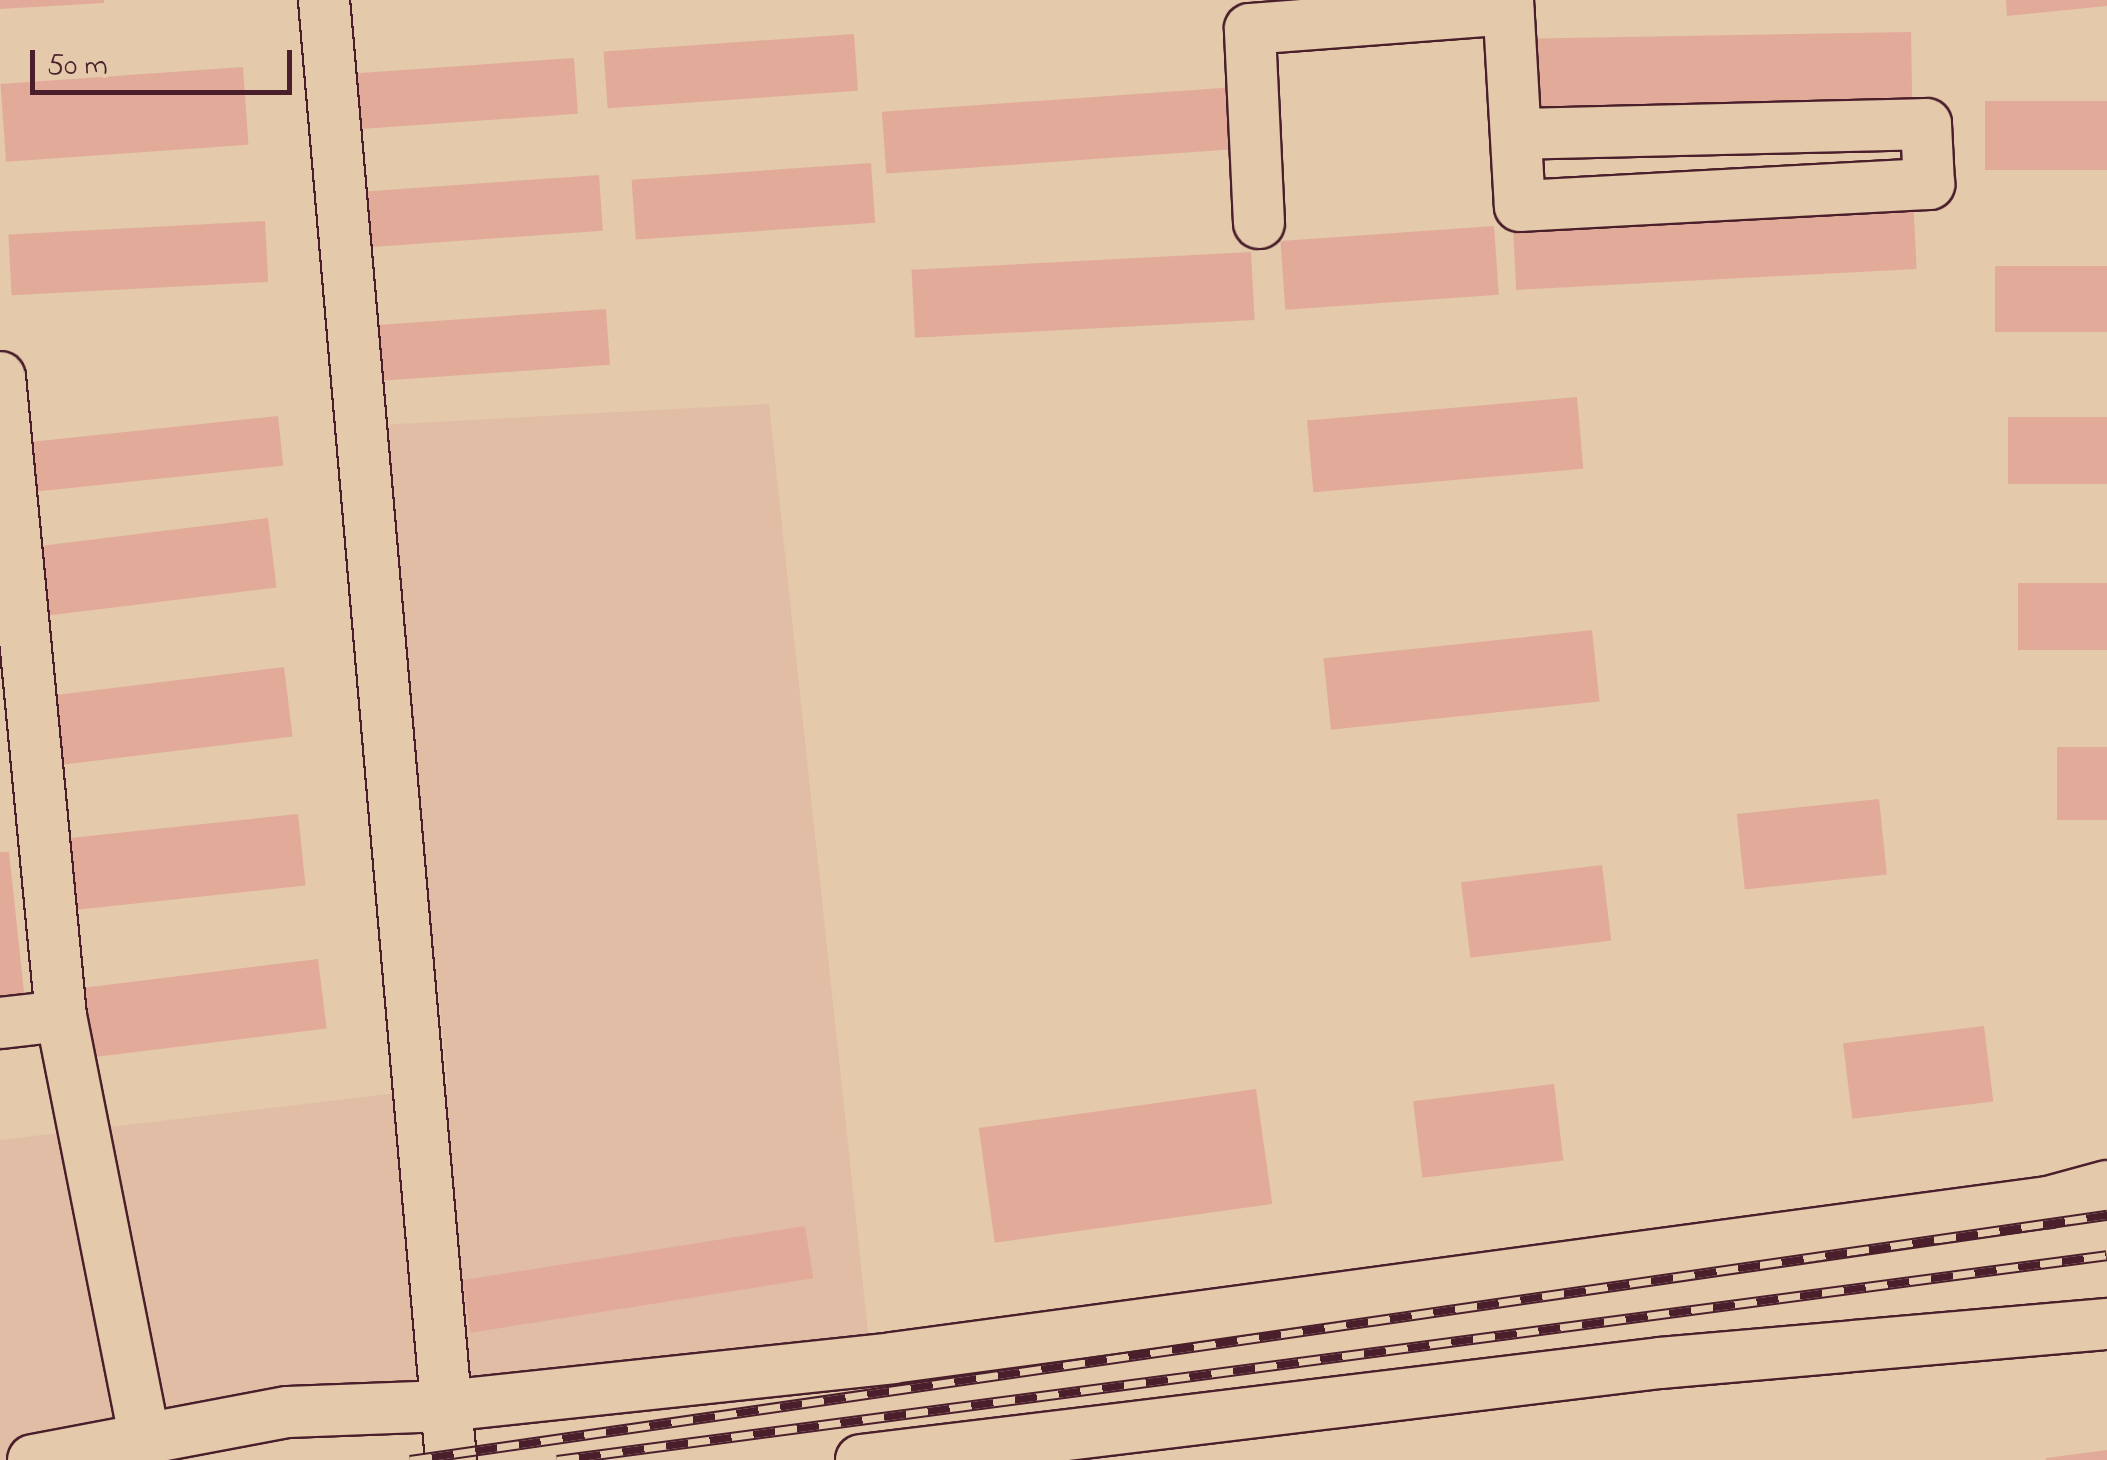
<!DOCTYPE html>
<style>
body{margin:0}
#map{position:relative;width:2107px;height:1460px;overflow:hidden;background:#e4c9ab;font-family:"Indie Flower",sans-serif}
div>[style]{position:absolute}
.built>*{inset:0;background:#e0bda4}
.building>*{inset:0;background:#e2ab99;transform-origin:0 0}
.roads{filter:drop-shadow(2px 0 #4a1f2b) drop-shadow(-2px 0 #4a1f2b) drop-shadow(0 2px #4a1f2b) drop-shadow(0 -2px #4a1f2b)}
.minor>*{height:50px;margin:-25px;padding:0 25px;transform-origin:25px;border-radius:25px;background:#e4c9ab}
.rail>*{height:11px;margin-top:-5.5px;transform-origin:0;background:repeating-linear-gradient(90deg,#e4c9ab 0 22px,#4a1f2b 0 44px);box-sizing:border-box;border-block:2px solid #4a1f2b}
span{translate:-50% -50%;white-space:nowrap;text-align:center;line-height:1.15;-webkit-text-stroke:8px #e4c9ab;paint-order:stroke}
.scale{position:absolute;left:30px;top:50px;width:262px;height:45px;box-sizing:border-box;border:5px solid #4a1f2b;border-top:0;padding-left:12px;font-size:30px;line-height:35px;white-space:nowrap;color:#4a1f2b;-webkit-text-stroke:8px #e4c9ab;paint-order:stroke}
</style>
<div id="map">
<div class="built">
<div style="clip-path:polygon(769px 404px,871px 1360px,91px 1460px,0 1460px,0 1140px,448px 1087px,380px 425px)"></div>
</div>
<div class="building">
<div style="clip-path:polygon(0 0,104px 0,104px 3px,0 9px)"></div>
<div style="clip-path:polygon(2006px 0,2107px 0,2107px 6px,2007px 16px)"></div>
<div style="left:1911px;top:32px;width:73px;height:374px;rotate:89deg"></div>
<div style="left:854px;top:34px;width:57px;height:251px;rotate:86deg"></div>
<div style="left:574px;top:58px;width:56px;height:225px;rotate:86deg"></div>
<div style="left:243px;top:67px;width:78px;height:243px;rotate:86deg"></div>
<div style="left:1236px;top:87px;width:62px;height:355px;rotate:86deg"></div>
<div style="left:2107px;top:101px;width:69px;height:122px;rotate:90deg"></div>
<div style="left:871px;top:163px;width:60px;height:240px;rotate:86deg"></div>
<div style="left:599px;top:175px;width:56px;height:242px;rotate:86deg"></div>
<div style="left:1913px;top:199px;width:70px;height:401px;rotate:87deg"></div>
<div style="left:265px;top:221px;width:61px;height:257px;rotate:87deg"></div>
<div style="left:1494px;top:226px;width:69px;height:214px;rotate:86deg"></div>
<div style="left:1251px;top:252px;width:68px;height:340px;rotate:87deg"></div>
<div style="left:2107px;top:266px;width:66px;height:112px;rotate:90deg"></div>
<div style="left:606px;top:309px;width:56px;height:236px;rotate:86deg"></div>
<div style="left:1577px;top:397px;width:72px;height:271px;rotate:85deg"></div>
<div style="left:278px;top:416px;width:50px;height:257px;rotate:84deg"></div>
<div style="left:2107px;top:417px;width:67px;height:99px;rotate:90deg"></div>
<div style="left:268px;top:518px;width:70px;height:232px;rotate:83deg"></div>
<div style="left:2107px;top:583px;width:67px;height:89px;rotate:90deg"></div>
<div style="left:1592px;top:630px;width:72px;height:270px;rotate:84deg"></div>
<div style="left:284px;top:667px;width:70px;height:230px;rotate:83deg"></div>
<div style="left:2107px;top:747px;width:73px;height:50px;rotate:90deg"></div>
<div style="left:1879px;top:799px;width:76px;height:143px;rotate:84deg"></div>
<div style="left:298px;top:814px;width:72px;height:237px;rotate:84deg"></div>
<div style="clip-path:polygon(0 852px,9px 852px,25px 1001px,0 1004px)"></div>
<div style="left:1602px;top:865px;width:76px;height:142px;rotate:83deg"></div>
<div style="left:318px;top:959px;width:70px;height:250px;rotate:83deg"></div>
<div style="left:1984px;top:1026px;width:76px;height:142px;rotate:83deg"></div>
<div style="left:1554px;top:1084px;width:77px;height:142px;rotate:83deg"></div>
<div style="left:1256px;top:1089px;width:116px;height:280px;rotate:82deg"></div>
<div style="left:805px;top:1226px;width:53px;height:347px;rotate:81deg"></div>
<div style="clip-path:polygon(2107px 1450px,2107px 1460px,2046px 1460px,2046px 1458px)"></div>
</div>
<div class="roads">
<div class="minor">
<div style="left:324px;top:0;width:1466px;rotate:85.03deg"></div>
<div style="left:1508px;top:0;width:206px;rotate:86.7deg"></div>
<div style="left:1520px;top:206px;width:410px;rotate:-3.1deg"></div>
<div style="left:1929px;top:184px;width:60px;rotate:-92.9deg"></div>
<div style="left:1926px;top:124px;width:410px;rotate:178.6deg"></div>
<div style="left:1259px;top:223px;width:194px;rotate:-92.7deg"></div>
<div style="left:1250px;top:29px;width:259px;rotate:-4.4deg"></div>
<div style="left:0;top:377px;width:642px;rotate:84.55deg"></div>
<div style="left:61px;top:1016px;width:433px;rotate:78.8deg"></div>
<div style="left:0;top:1023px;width:61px;rotate:-6.5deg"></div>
<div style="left:33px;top:1460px;width:259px;rotate:-10.7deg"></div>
<div style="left:288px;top:1412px;width:157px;rotate:-2.2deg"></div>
<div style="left:445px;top:1406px;width:450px;rotate:-6.1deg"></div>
<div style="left:892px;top:1358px;width:1166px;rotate:-7.69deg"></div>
<div style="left:2048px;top:1202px;width:61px;rotate:-15.2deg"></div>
<div style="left:861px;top:1460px;width:805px;rotate:-6.92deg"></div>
<div style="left:1660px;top:1363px;width:449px;rotate:-5deg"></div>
</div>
</div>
<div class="rail">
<div style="left:410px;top:1460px;width:1715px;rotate:-8.22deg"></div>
<div style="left:557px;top:1460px;width:1563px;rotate:-7.53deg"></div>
</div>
<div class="scale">50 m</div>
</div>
